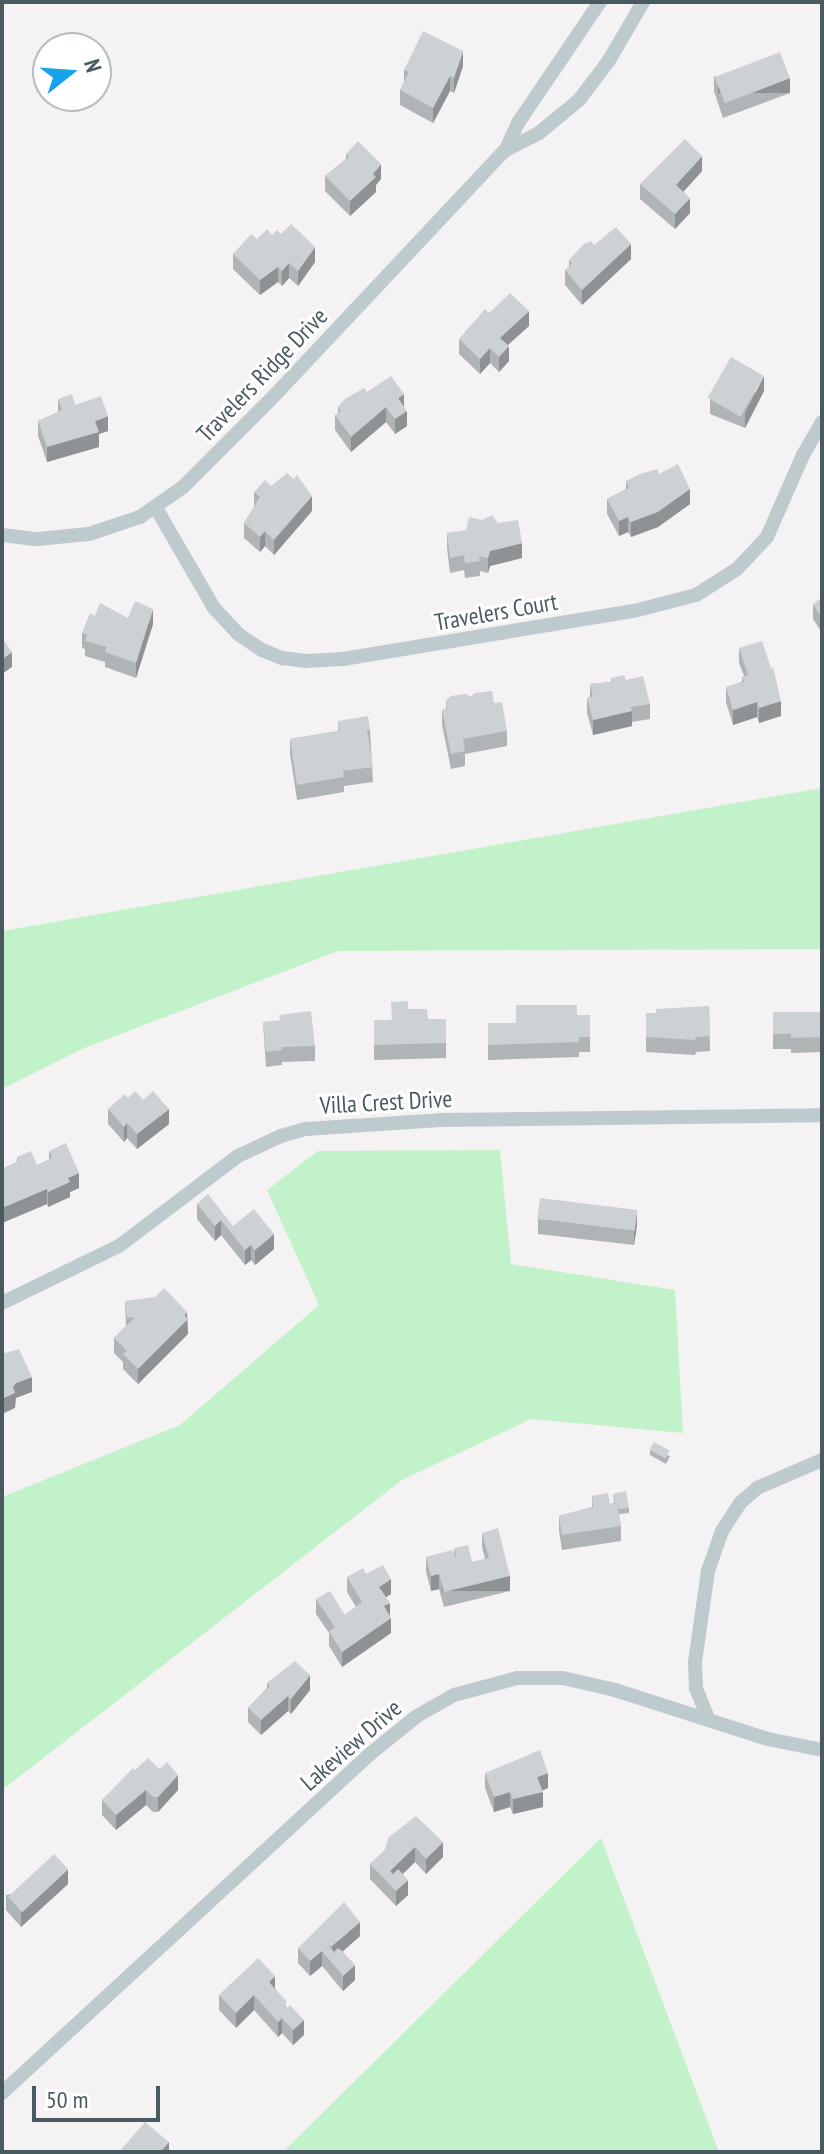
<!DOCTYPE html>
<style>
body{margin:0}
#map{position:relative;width:824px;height:2154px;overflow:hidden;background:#f5f2f3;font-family:"PT Sans Narrow",sans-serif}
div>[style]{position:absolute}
.green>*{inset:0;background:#c1f2c9}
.minor>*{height:14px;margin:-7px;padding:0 7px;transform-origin:7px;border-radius:7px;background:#bdcbcf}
.wall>*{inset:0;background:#afb4b7}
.shaded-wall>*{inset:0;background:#8f9295;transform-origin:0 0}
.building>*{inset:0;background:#ccd1d5;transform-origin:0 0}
span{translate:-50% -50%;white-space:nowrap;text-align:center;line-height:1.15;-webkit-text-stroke:6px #fff;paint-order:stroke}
.street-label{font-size:24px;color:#495b61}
.frame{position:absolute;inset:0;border:4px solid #495b61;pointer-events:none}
.north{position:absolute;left:32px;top:32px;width:80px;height:80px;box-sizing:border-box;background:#fff;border:2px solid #b6bdc0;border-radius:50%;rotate:73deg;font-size:22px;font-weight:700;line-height:32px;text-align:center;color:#495b61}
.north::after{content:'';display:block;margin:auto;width:28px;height:36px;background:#15a4ec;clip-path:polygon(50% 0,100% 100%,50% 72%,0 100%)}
.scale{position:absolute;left:32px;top:2086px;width:128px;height:36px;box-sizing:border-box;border:4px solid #495b61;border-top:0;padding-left:10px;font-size:24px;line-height:28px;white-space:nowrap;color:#495b61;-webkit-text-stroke:6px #fff;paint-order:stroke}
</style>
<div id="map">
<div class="green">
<div style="clip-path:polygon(822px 788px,822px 949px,338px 951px,84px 1048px,2px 1089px,2px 931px)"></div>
<div style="clip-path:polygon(500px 1150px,511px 1264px,675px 1290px,683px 1433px,531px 1419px,402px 1480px,2px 1790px,2px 1497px,180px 1425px,319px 1305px,267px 1190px,318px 1151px)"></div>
<div style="clip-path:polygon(601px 1838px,719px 2152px,283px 2152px)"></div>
</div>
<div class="minor">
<div style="left:505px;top:151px;width:31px;rotate:-65deg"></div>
<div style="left:518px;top:123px;width:146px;rotate:-55.9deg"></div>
<div style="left:156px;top:508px;width:116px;rotate:59.9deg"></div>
<div style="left:214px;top:608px;width:35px;rotate:47deg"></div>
<div style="left:238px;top:634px;width:29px;rotate:34deg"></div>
<div style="left:262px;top:650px;width:22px;rotate:22deg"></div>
<div style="left:282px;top:658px;width:24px;rotate:7deg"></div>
<div style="left:306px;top:661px;width:37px;rotate:-3deg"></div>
<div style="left:343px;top:659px;width:295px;rotate:-9.4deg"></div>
<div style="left:634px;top:611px;width:64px;rotate:-14.5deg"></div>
<div style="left:696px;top:595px;width:49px;rotate:-32.4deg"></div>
<div style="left:737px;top:569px;width:44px;rotate:-46.8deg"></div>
<div style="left:767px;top:537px;width:90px;rotate:-66.3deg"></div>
<div style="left:803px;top:455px;width:38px;rotate:-60deg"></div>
<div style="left:2px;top:535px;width:35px;rotate:7deg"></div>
<div style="left:37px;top:539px;width:52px;rotate:-5.5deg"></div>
<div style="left:89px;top:534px;width:54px;rotate:-18.4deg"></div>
<div style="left:140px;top:517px;width:52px;rotate:-34.9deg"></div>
<div style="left:183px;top:487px;width:130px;rotate:-45deg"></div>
<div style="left:275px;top:395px;width:335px;rotate:-46.8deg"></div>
<div style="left:504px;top:151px;width:39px;rotate:-27deg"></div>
<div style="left:539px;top:133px;width:52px;rotate:-39.5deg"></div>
<div style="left:579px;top:100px;width:48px;rotate:-52.7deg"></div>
<div style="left:608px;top:62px;width:69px;rotate:-59.7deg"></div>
<div style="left:2px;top:1303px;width:130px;rotate:-26deg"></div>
<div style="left:119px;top:1246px;width:149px;rotate:-37.1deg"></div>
<div style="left:238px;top:1156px;width:47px;rotate:-24.9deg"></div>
<div style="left:281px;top:1136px;width:26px;rotate:-16deg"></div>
<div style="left:306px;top:1129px;width:134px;rotate:-3.8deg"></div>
<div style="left:440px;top:1120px;width:382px;rotate:-0.7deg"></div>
<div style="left:708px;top:1718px;width:31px;rotate:-112deg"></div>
<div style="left:696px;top:1689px;width:27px;rotate:-92deg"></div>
<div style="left:695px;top:1662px;width:92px;rotate:-81.9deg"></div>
<div style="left:708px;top:1571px;width:42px;rotate:-70.7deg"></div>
<div style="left:722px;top:1531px;width:33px;rotate:-57deg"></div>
<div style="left:740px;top:1503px;width:23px;rotate:-41deg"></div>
<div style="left:757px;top:1488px;width:71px;rotate:-23.3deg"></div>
<div style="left:2px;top:2093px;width:500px;rotate:-42.65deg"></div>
<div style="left:370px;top:1754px;width:60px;rotate:-39deg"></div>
<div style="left:417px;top:1716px;width:43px;rotate:-29.6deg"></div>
<div style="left:454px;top:1695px;width:65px;rotate:-15.1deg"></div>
<div style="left:517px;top:1678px;width:46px"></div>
<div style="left:563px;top:1678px;width:53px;rotate:13deg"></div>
<div style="left:615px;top:1690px;width:161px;rotate:17.8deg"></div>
<div style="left:768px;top:1739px;width:55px;rotate:11.5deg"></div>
</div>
<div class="wall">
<div style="clip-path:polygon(463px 66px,454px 93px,450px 91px,433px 123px,400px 105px,400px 90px,404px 82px,404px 70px)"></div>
<div style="clip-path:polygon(714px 76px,790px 93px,723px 118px,714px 91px)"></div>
<div style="clip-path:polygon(346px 154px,381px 179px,376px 185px,376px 192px,350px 216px,325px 191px,325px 176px,346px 159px)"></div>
<div style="clip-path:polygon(702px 171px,683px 192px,690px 213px,675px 229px,640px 199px,640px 184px)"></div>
<div style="clip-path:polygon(272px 235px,315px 262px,298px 286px,289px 278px,282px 286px,278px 282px,260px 295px,233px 269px,233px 254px,257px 239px)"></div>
<div style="clip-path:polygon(594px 245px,631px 259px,582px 305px,565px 285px,565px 270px,569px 267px,569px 260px)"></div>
<div style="clip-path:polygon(489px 313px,529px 326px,508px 345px,509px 361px,499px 372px,490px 363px,480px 374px,459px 354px,459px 339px)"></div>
<div style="clip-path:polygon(764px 391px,745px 428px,710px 414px,710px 399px)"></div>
<div style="clip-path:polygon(367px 392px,404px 406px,407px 426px,395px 434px,386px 422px,351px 452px,335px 430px,335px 415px,338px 413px,338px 407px)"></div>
<div style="clip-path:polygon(58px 399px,75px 405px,108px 431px,99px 434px,99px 447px,47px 462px,38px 436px,38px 421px,58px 412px)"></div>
<div style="clip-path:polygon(659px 474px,690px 504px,658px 527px,631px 537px,628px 532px,619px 536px,607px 514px,607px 499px,626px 489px,626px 481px)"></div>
<div style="clip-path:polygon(271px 486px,312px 511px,274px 555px,265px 546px,260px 552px,244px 538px,244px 523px,254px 507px,254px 492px)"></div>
<div style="clip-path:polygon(447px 533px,522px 558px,490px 566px,488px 573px,480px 571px,480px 576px,465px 578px,464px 570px,450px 573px,447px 548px)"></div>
<div style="clip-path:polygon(822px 591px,822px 633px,813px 619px,813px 604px,820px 600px,820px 593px)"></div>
<div style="clip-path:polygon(95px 616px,128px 618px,153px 624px,136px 678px,105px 667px,105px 662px,85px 656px,85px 649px,82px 648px,82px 633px)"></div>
<div style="clip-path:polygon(739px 648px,781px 716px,759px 723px,757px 717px,733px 725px,726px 702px,726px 687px,742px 682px,742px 677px,744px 676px,739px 663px)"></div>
<div style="clip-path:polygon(611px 678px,626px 680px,650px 704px,650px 719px,632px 722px,632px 726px,593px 735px,587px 713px,587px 698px,590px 697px,590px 684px,611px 682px)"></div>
<div style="clip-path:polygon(470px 697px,494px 703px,507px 731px,507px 746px,465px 754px,465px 766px,451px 769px,442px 725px,442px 710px,446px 709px,446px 700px)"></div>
<div style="clip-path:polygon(338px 721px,370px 730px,373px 782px,344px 786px,344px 792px,297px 800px,290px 754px,290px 739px,338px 731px)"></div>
<div style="clip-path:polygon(709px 1006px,710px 1051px,696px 1052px,695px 1055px,646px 1052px,646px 1013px,656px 1013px)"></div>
<div style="clip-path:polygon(408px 1009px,428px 1019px,446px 1019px,446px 1058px,374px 1060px,374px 1020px,391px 1020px)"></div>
<div style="clip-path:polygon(773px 1012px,822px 1012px,822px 1052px,791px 1053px,791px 1049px,773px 1049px)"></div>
<div style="clip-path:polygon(577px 1015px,590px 1015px,590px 1052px,579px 1052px,579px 1057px,488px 1060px,488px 1023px,516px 1023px)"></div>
<div style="clip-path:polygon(263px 1022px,315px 1046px,315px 1061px,282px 1062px,282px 1065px,266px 1067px)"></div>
<div style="clip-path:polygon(128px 1098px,143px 1100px,169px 1124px,137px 1149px,127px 1138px,124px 1142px,108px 1124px,108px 1109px)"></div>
<div style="clip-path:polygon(49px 1151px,79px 1188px,70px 1192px,70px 1197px,48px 1207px,47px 1204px,2px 1223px,2px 1169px,17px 1162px,17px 1157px,37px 1165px,49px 1160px)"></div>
<div style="clip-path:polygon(197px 1204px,233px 1226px,274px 1249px,255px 1265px,251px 1260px,245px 1265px,221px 1235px,215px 1241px,197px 1219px)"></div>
<div style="clip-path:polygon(538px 1219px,637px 1225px,634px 1245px,538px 1234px)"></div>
<div style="clip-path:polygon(125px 1301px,187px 1318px,188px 1334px,138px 1384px,123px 1369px,123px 1362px,114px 1353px,114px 1338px,126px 1326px)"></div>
<div style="clip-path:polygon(650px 1450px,670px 1456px,666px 1464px,650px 1455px)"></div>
<div style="clip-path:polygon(613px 1494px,629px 1508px,629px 1513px,619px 1514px,621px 1526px,621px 1541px,562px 1550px,559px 1531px,559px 1516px,592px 1507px,592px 1496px,610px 1504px,614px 1503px)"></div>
<div style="clip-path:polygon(482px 1533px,510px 1591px,444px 1607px,439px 1589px,431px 1591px,426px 1572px,426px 1557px,454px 1554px,454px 1548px,472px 1562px,485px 1559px,482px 1547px)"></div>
<div style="clip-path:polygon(366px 1574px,391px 1594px,386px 1597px,390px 1616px,391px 1633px,342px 1667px,329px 1646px,329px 1633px,316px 1614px,316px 1599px,345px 1615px,356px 1607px,347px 1592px,347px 1577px)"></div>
<div style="clip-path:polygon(267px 1683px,310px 1690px,291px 1714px,288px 1711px,261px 1735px,248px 1722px,248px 1708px,267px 1688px)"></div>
<div style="clip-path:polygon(135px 1770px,178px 1790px,158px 1812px,153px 1812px,146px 1805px,116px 1830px,102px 1815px,102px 1800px)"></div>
<div style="clip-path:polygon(485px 1773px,548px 1788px,542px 1791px,543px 1807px,513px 1814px,510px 1807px,494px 1812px,485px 1788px)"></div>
<div style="clip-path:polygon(389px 1837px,443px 1857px,426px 1874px,415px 1862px,403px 1874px,408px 1895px,396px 1906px,370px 1879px,370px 1864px,385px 1850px)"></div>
<div style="clip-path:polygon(68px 1884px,21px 1927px,6px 1910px,6px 1895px)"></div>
<div style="clip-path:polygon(360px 1936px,343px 1951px,355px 1980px,343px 1991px,322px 1966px,310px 1976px,298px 1963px,298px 1948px)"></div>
<div style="clip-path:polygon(275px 1988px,304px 2035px,293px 2045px,282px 2033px,278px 2037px,254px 2010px,236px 2028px,219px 2010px,219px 1995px)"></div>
</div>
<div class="shaded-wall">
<div style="clip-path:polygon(463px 51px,463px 66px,454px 93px,454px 78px)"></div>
<div style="clip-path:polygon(450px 76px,450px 91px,433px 123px,433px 108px)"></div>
<div style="left:790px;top:78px;width:15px;height:72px;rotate:90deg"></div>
<div style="clip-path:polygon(702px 156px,702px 171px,676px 200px,676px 185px)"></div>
<div style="clip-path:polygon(381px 164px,381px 179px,376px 185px,376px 192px,350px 216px,350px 201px)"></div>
<div style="clip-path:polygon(690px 198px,690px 213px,675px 229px,675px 214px)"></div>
<div style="clip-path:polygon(631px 244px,631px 259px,582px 305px,582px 290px)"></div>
<div style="clip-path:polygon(315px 247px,315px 262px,298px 286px,298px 271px)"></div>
<div style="clip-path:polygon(289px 263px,289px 278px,282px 286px,282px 271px)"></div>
<div style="clip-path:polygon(278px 267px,278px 282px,260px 295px,260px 280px)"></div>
<div style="clip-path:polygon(529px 311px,529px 326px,500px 352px,500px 338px)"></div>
<div style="clip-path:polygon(509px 346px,509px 361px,499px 372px,499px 357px)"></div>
<div style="clip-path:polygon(490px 348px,490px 363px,480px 374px,480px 359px)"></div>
<div style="clip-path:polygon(764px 376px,764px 391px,745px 428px,745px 413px)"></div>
<div style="clip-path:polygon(404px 394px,404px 409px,398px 398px)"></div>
<div style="clip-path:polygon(386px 407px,386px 422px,351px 452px,351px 437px)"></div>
<div style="clip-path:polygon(407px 411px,407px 426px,395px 434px,395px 419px)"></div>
<div style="clip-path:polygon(108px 416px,108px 431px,99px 434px,99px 447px,47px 462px,47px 447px,95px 421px)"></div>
<div style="clip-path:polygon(690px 489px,690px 504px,658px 527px,631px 537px,631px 522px)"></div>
<div style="clip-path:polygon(312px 496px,312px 511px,274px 555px,274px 540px)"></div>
<div style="clip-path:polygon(628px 517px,628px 532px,619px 536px,619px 521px)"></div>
<div style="clip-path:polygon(265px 531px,265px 546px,260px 552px,260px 537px)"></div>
<div style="clip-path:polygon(522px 543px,522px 558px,490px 566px,488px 573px,488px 558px,490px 551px)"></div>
<div style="clip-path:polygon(153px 609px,153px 624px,136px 678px,136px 663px)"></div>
<div style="clip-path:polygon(12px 652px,12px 667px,2px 674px,2px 659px)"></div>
<div style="clip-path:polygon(781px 701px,781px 716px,759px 723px,759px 708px)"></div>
<div style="clip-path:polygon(757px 702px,757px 717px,733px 725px,733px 710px)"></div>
<div style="clip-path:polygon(632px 711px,632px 726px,593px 735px,593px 720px)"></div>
<div style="clip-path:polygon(169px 1109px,169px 1124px,137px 1149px,137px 1134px)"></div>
<div style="clip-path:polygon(127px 1123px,127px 1138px,124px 1142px,124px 1127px)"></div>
<div style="clip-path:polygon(79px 1173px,79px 1188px,70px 1192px,70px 1197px,48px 1207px,48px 1192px,68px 1178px)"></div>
<div style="clip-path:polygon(47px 1189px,47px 1204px,2px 1223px,2px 1208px)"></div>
<div style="clip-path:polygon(637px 1210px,637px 1225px,634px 1245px,634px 1230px)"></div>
<div style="clip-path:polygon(221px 1220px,221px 1235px,215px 1241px,215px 1226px)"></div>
<div style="clip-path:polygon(274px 1234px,274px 1249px,255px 1265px,255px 1250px)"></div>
<div style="clip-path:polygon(251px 1245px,251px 1260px,245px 1265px,245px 1250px)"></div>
<div style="clip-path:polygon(187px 1312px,188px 1334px,138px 1384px,138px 1369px)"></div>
<div style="clip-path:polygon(32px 1377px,32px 1392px,16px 1398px,15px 1408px,2px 1414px,2px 1399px,16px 1383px)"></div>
<div style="clip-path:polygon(439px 1574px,439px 1589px,431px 1591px,431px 1576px)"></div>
<div style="left:510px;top:1576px;width:15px;height:68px;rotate:90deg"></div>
<div style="clip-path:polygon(391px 1579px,391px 1594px,379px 1602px,379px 1587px)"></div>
<div style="clip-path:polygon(390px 1603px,390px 1618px,384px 1606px)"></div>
<div style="clip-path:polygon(391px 1618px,391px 1633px,342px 1667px,342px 1652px)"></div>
<div style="clip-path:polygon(310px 1675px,310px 1690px,291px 1714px,291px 1699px)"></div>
<div style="clip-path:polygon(288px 1696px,288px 1711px,261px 1735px,261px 1720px)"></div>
<div style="clip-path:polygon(548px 1773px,548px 1788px,537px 1792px,537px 1777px)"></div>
<div style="clip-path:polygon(178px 1775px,178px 1790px,158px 1812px,158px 1797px)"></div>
<div style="clip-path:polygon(146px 1790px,146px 1805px,116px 1830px,116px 1815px)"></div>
<div style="clip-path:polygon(510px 1792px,510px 1807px,494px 1812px,494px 1797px)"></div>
<div style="clip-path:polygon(543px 1792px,543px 1807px,513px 1814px,513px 1799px)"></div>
<div style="clip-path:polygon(443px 1842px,443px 1857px,426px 1874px,426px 1859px)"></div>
<div style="clip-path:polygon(415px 1847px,415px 1862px,390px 1886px,390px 1871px)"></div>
<div style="clip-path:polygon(68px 1869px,68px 1884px,21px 1927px,21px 1912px)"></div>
<div style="clip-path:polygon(408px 1880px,408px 1895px,396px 1906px,396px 1891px)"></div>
<div style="clip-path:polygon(360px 1922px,360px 1936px,332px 1961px,332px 1946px)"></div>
<div style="clip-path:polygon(322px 1951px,322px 1966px,310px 1976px,310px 1961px)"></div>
<div style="clip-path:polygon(355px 1965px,355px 1980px,343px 1991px,343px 1976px)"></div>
<div style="clip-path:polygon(275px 1976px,275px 1991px,269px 1982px)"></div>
<div style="clip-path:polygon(254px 1995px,254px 2010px,236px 2028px,236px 2013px)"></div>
<div style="clip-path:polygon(282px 2018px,282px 2033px,278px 2037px,278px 2022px)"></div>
<div style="clip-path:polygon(304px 2020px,304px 2035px,293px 2045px,293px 2030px)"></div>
<div style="clip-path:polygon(169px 2142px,169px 2152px,160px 2152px)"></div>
</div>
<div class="building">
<div style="clip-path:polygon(423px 31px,463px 51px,454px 78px,450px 76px,433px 108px,400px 90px,409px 72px,404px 70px)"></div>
<div style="left:780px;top:52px;width:28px;height:70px;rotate:69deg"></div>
<div style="clip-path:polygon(685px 139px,702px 156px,676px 185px,690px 198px,675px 214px,640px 184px)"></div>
<div style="clip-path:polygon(358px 141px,381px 164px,373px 174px,376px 177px,350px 201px,325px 176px,349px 157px,346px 154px)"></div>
<div style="clip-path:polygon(291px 224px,315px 247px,298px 271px,289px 263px,282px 271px,278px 267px,260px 280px,233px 254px,251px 234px,257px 239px,267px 229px,272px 235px,277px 230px,281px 234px)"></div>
<div style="clip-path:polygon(616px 227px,631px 244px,582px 290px,565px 270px,572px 264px,569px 260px,584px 244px,591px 241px,594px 245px)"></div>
<div style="clip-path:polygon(510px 293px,529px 311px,500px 338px,509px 346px,499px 357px,490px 348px,480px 359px,459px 339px,485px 309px,489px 313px)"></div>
<div style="left:731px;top:357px;width:38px;height:47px;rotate:30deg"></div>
<div style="clip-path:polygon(391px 376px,404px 394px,398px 398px,407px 411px,395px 419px,386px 407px,351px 437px,335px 415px,341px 411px,338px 407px,345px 399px,364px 388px,367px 392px)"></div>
<div style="clip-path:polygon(72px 394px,75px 405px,101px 396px,108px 416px,95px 421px,99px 432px,47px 447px,38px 421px,62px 410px,58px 399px)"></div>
<div style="clip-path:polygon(678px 464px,690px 489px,658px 512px,631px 522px,628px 517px,619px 521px,607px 499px,629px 488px,626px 481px,640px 474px,657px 469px,659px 474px)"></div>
<div style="clip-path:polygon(287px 473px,294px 479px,297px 475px,312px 496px,274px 540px,265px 531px,260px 537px,244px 523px,260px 497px,254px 492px,265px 480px,271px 486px)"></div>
<div style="clip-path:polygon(492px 515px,498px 523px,518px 520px,522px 543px,490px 551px,488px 558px,479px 556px,480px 561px,465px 563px,464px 555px,450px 558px,447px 533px,466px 530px,469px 517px,482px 520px)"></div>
<div style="clip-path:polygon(822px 598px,822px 618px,813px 604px)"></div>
<div style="clip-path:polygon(135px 601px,153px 609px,136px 663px,105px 652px,107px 647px,85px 641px,87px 635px,82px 633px,90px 613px,95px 616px,100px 603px,128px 618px)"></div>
<div style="clip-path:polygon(2px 638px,12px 652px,2px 659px)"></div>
<div style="clip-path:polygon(762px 641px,771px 668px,773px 667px,781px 701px,759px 708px,757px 702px,733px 710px,726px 687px,744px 682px,742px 677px,748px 675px,739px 648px)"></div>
<div style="clip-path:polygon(624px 675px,626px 680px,643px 676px,650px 704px,631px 707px,632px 711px,593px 720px,587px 698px,593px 697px,590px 684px,612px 682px,611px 678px)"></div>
<div style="clip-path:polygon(492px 691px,494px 703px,502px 702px,507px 731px,463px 739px,465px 751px,451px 754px,442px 710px,447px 709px,446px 700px,451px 696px,466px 694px,470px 697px,475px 693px)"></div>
<div style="clip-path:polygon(368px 716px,370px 730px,367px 730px,373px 767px,343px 771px,344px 777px,297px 785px,290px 739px,339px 731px,338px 721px)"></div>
<div style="clip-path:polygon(408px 1001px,408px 1009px,427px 1009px,428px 1019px,446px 1019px,446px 1043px,374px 1045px,374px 1020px,392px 1020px,391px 1002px)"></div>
<div style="clip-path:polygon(516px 1005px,577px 1005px,577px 1015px,590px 1015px,590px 1037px,579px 1037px,579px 1042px,488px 1045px,488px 1023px,516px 1023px)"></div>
<div style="clip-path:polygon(709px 1006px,710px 1036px,696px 1037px,695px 1040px,646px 1037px,646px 1013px,656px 1013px,656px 1009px)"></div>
<div style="clip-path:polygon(311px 1011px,315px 1046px,282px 1047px,282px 1050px,266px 1052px,263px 1022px,280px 1020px,279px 1015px)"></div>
<div style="clip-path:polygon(773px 1012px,822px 1012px,822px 1037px,791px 1038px,791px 1034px,773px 1034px)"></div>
<div style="clip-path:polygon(135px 1091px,143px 1100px,153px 1091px,169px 1109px,137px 1134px,127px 1123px,124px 1127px,108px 1109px,125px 1094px,128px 1098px)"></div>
<div style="clip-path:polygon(66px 1143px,79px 1173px,68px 1178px,70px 1182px,48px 1192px,47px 1189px,2px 1208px,2px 1176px,5px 1174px,2px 1169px,18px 1161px,17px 1157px,31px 1151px,37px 1165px,52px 1158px,49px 1151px)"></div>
<div style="clip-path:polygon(208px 1194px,233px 1226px,254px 1209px,274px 1234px,255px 1250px,251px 1245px,245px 1250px,221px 1220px,215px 1226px,197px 1204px)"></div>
<div style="left:540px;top:1198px;width:98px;height:21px;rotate:7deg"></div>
<div style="clip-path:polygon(164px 1288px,187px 1312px,184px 1315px,188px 1319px,138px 1369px,123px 1354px,127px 1351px,114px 1338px,135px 1317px,127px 1318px,125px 1301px,155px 1297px)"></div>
<div style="clip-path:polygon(19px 1349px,32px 1377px,16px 1383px,13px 1387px,15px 1393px,2px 1399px,2px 1354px)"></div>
<div style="left:654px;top:1442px;width:18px;height:9px;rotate:29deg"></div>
<div style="clip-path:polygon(626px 1491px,629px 1508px,619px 1509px,617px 1503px,615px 1503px,613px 1494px)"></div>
<div style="clip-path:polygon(608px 1493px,610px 1504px,617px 1503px,621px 1526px,562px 1535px,559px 1516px,593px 1507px,592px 1496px)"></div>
<div style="clip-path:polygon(498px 1528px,510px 1576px,444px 1592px,439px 1574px,431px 1576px,426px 1557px,452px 1550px,457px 1560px,454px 1548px,468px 1545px,472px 1562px,489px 1558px,482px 1533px)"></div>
<div style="clip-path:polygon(383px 1565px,391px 1579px,379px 1587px,390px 1603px,384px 1606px,391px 1618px,342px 1652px,329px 1631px,335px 1627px,316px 1599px,330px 1591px,345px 1615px,362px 1602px,347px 1577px,363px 1568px,366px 1574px)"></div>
<div style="clip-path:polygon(295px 1661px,310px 1675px,291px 1699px,288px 1696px,261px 1720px,248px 1708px,270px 1686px,267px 1683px)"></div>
<div style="clip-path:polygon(540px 1750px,548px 1773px,537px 1777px,543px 1792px,513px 1799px,510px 1792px,494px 1797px,485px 1773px)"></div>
<div style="clip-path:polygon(148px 1758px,159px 1769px,167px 1762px,178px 1775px,158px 1797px,153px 1797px,146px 1790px,116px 1815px,102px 1800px,133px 1768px,135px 1770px)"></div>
<div style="clip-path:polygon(416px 1816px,443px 1842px,426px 1859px,415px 1847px,390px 1871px,393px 1874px,398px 1869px,408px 1880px,396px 1891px,370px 1864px,385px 1850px,389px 1837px)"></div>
<div style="left:54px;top:1854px;width:21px;height:63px;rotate:47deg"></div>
<div style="clip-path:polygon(344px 1902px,360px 1922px,332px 1946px,328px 1945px,334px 1952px,338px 1948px,342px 1951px,355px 1965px,343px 1976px,322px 1951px,310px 1961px,298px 1948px)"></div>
<div style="clip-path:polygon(258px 1958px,275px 1976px,269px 1982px,287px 2002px,284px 2005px,287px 2008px,290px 2005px,304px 2020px,293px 2030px,282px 2018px,278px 2022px,254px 1995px,236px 2013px,219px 1995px)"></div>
<div style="clip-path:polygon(145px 2122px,169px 2142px,160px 2152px,119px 2152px)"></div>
</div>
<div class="street-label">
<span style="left:262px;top:375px;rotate:-46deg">Travelers Ridge Drive</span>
<span style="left:496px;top:612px;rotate:-10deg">Travelers Court</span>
<span style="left:386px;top:1102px;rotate:-3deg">Villa Crest Drive</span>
<span style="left:351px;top:1745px;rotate:-41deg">Lakeview Drive</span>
</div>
<div class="frame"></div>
<div class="north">N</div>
<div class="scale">50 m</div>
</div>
